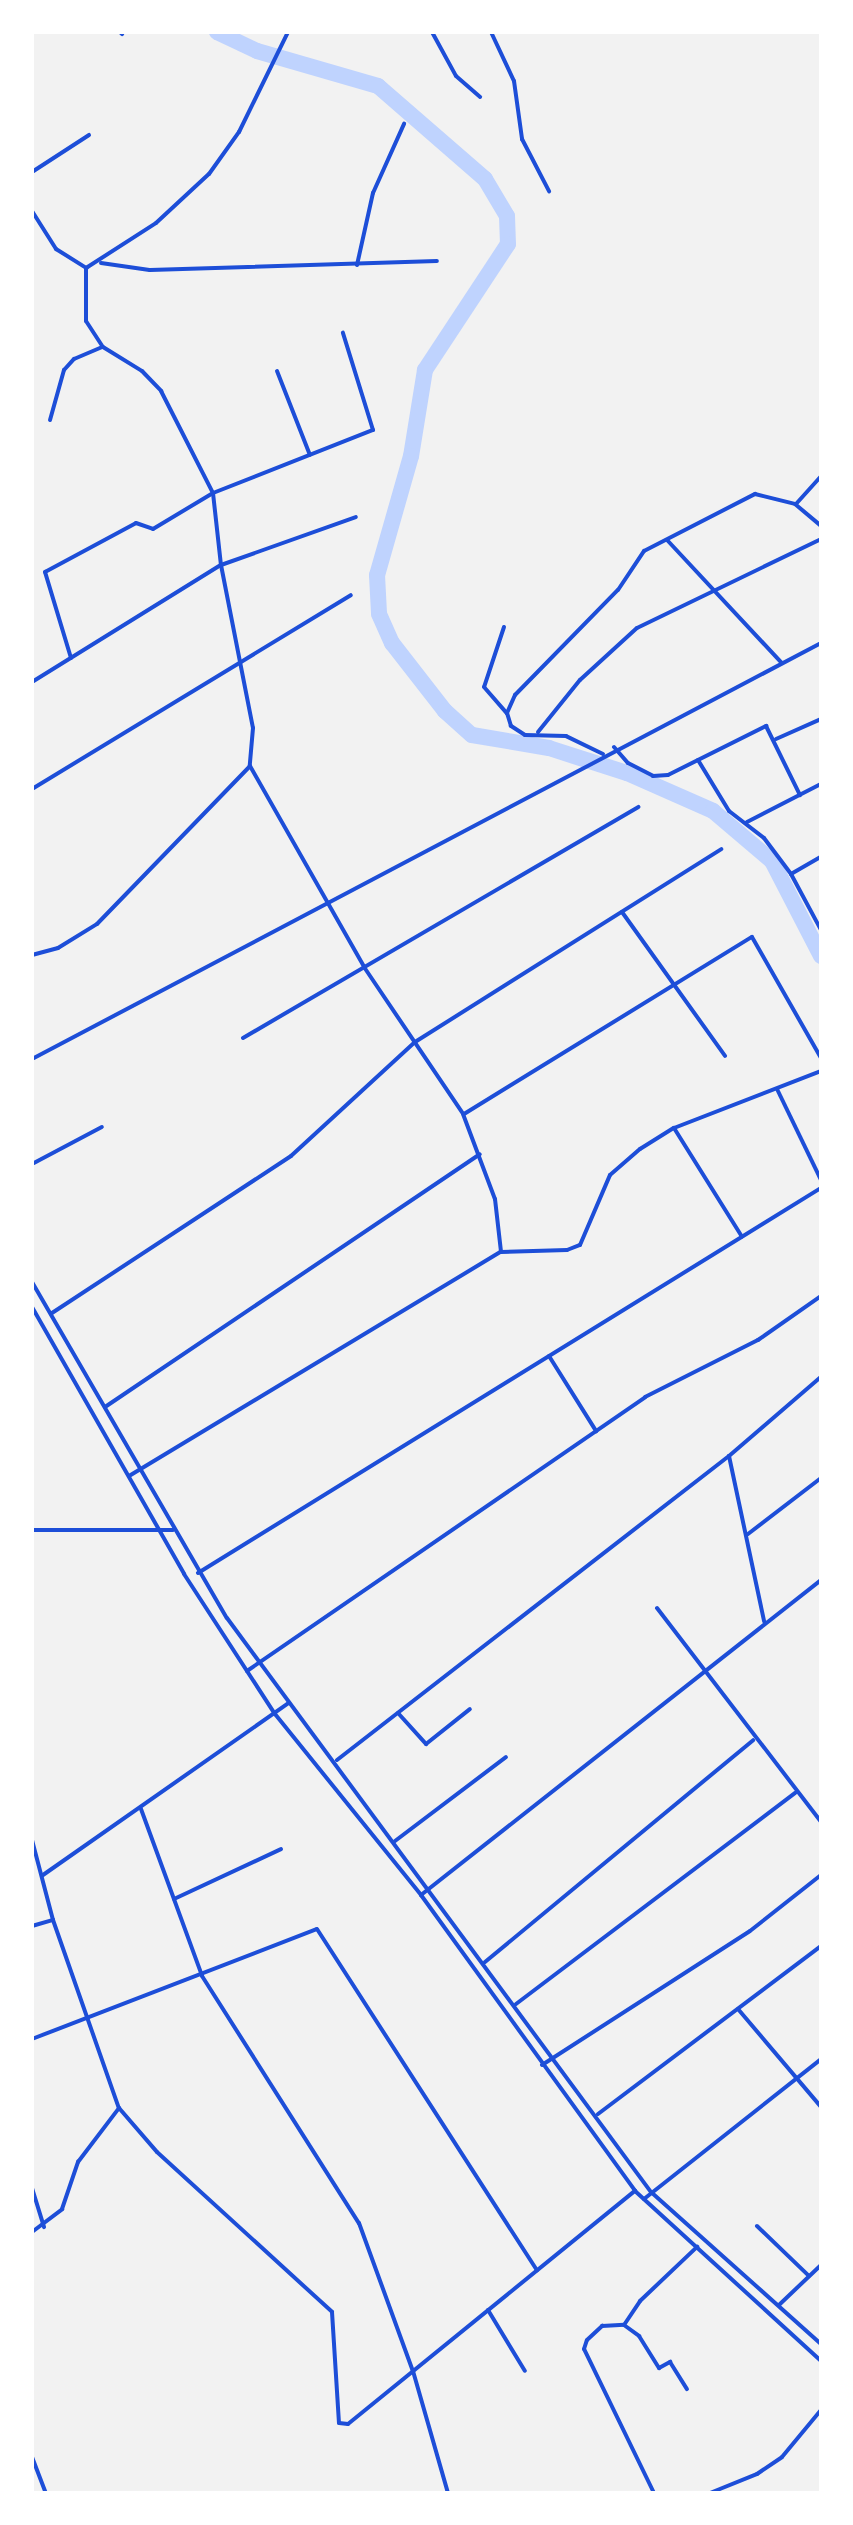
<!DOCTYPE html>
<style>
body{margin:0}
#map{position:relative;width:853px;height:2525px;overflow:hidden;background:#f2f2f2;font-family:Manrope,sans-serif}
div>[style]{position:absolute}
.river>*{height:16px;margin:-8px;padding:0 8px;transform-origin:8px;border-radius:8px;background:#bfd3fe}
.minor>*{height:4px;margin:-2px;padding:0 2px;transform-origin:2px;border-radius:2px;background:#1d4ed8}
span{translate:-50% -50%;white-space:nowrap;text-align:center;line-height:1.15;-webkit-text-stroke:8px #fff;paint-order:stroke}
.frame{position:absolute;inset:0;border:34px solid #fff;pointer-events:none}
</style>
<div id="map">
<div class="river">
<div style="left:217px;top:32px;width:44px;rotate:25.4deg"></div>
<div style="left:257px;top:51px;width:126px;rotate:16.1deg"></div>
<div style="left:378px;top:86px;width:142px;rotate:41deg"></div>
<div style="left:485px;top:179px;width:43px;rotate:59.3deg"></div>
<div style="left:507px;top:216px;width:28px;rotate:88deg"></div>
<div style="left:508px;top:244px;width:151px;rotate:123.4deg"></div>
<div style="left:425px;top:370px;width:87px;rotate:99.2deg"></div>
<div style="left:411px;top:456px;width:124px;rotate:105.9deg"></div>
<div style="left:377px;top:575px;width:39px;rotate:87deg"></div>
<div style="left:379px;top:614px;width:32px;rotate:66deg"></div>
<div style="left:392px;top:643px;width:86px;rotate:52.1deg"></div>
<div style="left:445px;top:711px;width:36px;rotate:42deg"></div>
<div style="left:472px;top:735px;width:78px;rotate:9.6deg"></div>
<div style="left:549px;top:748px;width:82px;rotate:17.8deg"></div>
<div style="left:627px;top:773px;width:94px;rotate:23.8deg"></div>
<div style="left:713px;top:811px;width:77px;rotate:40.3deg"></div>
<div style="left:772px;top:861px;width:107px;rotate:62.7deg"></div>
</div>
<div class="minor">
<div style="left:120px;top:32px;width:3px;rotate:45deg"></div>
<div style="left:432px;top:32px;width:50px;rotate:61.4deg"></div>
<div style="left:456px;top:76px;width:32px;rotate:41deg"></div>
<div style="left:491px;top:32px;width:54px;rotate:64.9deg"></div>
<div style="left:514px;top:81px;width:59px;rotate:82.1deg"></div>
<div style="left:522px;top:139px;width:59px;rotate:62.6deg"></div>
<div style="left:32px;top:172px;width:68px;rotate:-33deg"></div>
<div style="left:32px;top:211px;width:45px;rotate:57.7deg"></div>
<div style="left:56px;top:249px;width:36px;rotate:32deg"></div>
<div style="left:86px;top:268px;width:83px;rotate:-32.7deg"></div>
<div style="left:156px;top:223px;width:72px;rotate:-42.8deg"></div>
<div style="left:209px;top:174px;width:52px;rotate:-54.5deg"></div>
<div style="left:239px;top:132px;width:111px;rotate:-63.9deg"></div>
<div style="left:101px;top:263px;width:49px;rotate:8.1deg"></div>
<div style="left:150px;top:270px;width:287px;rotate:-1.8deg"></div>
<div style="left:357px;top:265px;width:74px;rotate:-77.5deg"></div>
<div style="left:373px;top:193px;width:76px;rotate:-65.8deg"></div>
<div style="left:86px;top:268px;width:53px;rotate:90deg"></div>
<div style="left:86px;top:321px;width:31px;rotate:57deg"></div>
<div style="left:103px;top:347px;width:46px;rotate:31.6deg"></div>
<div style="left:142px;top:371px;width:28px;rotate:46deg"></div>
<div style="left:161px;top:391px;width:114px;rotate:63deg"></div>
<div style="left:213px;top:493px;width:72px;rotate:83.7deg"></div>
<div style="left:221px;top:565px;width:166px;rotate:78.9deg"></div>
<div style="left:253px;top:728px;width:38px;rotate:95deg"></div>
<div style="left:250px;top:766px;width:231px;rotate:60.4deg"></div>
<div style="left:364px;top:967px;width:177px;rotate:56deg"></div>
<div style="left:463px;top:1114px;width:91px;rotate:69.4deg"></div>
<div style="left:495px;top:1199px;width:53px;rotate:83.5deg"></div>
<div style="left:277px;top:371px;width:90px;rotate:68.6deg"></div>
<div style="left:50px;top:420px;width:52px;rotate:-74.4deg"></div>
<div style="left:64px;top:370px;width:15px;rotate:-48deg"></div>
<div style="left:74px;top:359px;width:30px;rotate:-23deg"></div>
<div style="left:796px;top:504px;width:38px;rotate:-48deg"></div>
<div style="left:668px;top:541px;width:166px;rotate:47deg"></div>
<div style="left:504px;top:627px;width:63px;rotate:108.4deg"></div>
<div style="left:484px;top:687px;width:35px;rotate:49deg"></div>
<div style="left:71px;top:658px;width:90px;rotate:-106.8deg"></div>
<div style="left:45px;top:572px;width:103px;rotate:-28.3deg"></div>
<div style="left:136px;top:523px;width:18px;rotate:19deg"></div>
<div style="left:153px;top:529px;width:70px;rotate:-31deg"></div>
<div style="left:213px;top:493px;width:172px;rotate:-21.5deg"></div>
<div style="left:373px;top:430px;width:102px;rotate:-107.2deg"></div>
<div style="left:32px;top:682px;width:222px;rotate:-31.8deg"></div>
<div style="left:221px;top:565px;width:143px;rotate:-19.6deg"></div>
<div style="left:538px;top:732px;width:67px;rotate:-51.1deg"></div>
<div style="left:580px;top:680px;width:77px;rotate:-42.4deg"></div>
<div style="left:637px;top:628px;width:204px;rotate:-25.8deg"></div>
<div style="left:776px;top:739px;width:49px;rotate:-24deg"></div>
<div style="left:614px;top:747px;width:21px;rotate:49deg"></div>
<div style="left:628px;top:763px;width:28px;rotate:27deg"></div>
<div style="left:653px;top:776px;width:15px;rotate:-4deg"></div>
<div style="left:668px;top:775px;width:110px;rotate:-26.6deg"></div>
<div style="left:766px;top:726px;width:77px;rotate:63.8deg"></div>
<div style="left:603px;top:754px;width:41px;rotate:-154.1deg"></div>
<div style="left:566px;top:736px;width:41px;rotate:-178.6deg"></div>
<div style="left:525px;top:735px;width:17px;rotate:-147deg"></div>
<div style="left:511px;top:726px;width:14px;rotate:-107deg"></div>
<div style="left:507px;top:713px;width:20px;rotate:-66deg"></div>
<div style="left:515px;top:695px;width:147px;rotate:-45.6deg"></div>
<div style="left:618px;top:590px;width:47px;rotate:-56.3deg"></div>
<div style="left:644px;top:551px;width:125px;rotate:-27.2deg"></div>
<div style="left:755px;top:494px;width:41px;rotate:14deg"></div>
<div style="left:795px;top:504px;width:34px;rotate:40deg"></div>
<div style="left:698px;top:760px;width:60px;rotate:58.7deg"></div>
<div style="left:729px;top:811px;width:44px;rotate:37.6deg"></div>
<div style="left:764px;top:838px;width:45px;rotate:53.1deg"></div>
<div style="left:791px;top:874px;width:64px;rotate:61.8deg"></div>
<div style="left:32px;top:789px;width:373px;rotate:-31.3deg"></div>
<div style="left:747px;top:822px;width:83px;rotate:-27.2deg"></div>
<div style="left:791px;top:874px;width:34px;rotate:-30deg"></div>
<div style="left:622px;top:912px;width:177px;rotate:54.4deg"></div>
<div style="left:32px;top:955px;width:27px;rotate:-15deg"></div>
<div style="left:58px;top:948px;width:46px;rotate:-31.6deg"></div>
<div style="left:97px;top:924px;width:220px;rotate:-45.9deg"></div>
<div style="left:243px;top:1038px;width:458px;rotate:-30.3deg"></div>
<div style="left:32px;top:1059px;width:892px;rotate:-27.8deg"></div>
<div style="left:777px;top:1089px;width:101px;rotate:64.2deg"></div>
<div style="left:464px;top:1114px;width:338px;rotate:-31.6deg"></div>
<div style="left:752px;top:937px;width:139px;rotate:60.3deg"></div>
<div style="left:674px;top:1128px;width:128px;rotate:58deg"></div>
<div style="left:32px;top:1164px;width:79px;rotate:-27.9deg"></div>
<div style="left:32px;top:1282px;width:388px;rotate:59.9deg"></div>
<div style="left:227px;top:1618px;width:714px;rotate:53.55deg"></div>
<div style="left:651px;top:2192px;width:228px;rotate:41.8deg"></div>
<div style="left:32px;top:1307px;width:307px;rotate:60.3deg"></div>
<div style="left:184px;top:1574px;width:167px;rotate:57deg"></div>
<div style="left:275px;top:1714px;width:233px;rotate:51.1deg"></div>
<div style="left:421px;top:1895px;width:365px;rotate:54.1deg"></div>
<div style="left:635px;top:2191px;width:252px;rotate:42.4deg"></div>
<div style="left:52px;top:1313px;width:286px;rotate:-33.3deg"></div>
<div style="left:291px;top:1156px;width:168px;rotate:-42.6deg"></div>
<div style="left:415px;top:1042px;width:362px;rotate:-32.2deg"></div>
<div style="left:549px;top:1356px;width:89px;rotate:57.9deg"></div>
<div style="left:105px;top:1407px;width:452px;rotate:-34deg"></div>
<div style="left:729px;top:1456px;width:169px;rotate:78deg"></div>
<div style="left:129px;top:1476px;width:434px;rotate:-31.1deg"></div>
<div style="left:501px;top:1252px;width:66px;rotate:-1.7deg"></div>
<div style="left:567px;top:1250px;width:14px;rotate:-21deg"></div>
<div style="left:580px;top:1245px;width:76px;rotate:-66.8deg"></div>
<div style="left:610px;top:1175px;width:40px;rotate:-41deg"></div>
<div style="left:640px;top:1149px;width:40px;rotate:-32deg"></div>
<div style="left:674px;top:1128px;width:158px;rotate:-21.2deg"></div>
<div style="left:32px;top:1530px;width:141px"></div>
<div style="left:748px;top:1534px;width:92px;rotate:-37.5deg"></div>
<div style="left:198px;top:1573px;width:732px;rotate:-31.72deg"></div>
<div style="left:657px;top:1608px;width:270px;rotate:52.5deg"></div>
<div style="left:247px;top:1671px;width:483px;rotate:-34.5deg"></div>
<div style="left:645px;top:1397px;width:127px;rotate:-26.8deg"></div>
<div style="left:758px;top:1340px;width:77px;rotate:-34.9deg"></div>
<div style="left:398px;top:1713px;width:42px;rotate:47.9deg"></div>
<div style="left:426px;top:1744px;width:56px;rotate:-38.5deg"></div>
<div style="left:337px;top:1760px;width:496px;rotate:-37.8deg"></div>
<div style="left:729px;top:1456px;width:121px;rotate:-40.7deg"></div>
<div style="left:141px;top:1809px;width:178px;rotate:69.9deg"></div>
<div style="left:202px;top:1976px;width:293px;rotate:57.6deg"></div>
<div style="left:359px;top:2223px;width:158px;rotate:70deg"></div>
<div style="left:413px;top:2371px;width:127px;rotate:74deg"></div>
<div style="left:32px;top:1840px;width:83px;rotate:75.3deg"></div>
<div style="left:53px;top:1920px;width:199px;rotate:70.7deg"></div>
<div style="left:119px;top:2108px;width:58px;rotate:49.2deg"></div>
<div style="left:157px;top:2152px;width:237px;rotate:42.4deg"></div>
<div style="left:332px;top:2312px;width:111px;rotate:86.4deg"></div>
<div style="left:339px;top:2423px;width:9px;rotate:6deg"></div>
<div style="left:348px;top:2424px;width:370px;rotate:-39.1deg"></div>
<div style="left:395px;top:1841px;width:139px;rotate:-37.1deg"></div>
<div style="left:43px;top:1875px;width:300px;rotate:-35deg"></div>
<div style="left:421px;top:1895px;width:509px;rotate:-38.22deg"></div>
<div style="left:174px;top:1899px;width:118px;rotate:-25deg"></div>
<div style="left:32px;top:1926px;width:22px;rotate:-16deg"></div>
<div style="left:485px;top:1962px;width:348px;rotate:-39.6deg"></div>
<div style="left:516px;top:2004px;width:350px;rotate:-37.1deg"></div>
<div style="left:738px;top:2009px;width:128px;rotate:49.7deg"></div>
<div style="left:32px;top:2039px;width:305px;rotate:-21.1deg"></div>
<div style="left:317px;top:1929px;width:406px;rotate:57.2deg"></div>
<div style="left:542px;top:2065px;width:247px;rotate:-32.8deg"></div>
<div style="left:750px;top:1931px;width:90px;rotate:-38.3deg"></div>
<div style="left:598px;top:2114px;width:279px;rotate:-37deg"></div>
<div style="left:32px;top:2188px;width:41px;rotate:72.9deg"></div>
<div style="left:644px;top:2199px;width:226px;rotate:-38.3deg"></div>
<div style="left:757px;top:2226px;width:72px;rotate:43.9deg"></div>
<div style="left:32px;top:2232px;width:38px;rotate:-37deg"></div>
<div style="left:62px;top:2209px;width:50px;rotate:-71.2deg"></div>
<div style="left:78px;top:2162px;width:68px;rotate:-52.8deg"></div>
<div style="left:780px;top:2304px;width:57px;rotate:-43.6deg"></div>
<div style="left:488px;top:2310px;width:71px;rotate:58.8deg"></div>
<div style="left:624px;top:2325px;width:29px;rotate:-56deg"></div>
<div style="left:640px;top:2301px;width:79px;rotate:-43.5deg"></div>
<div style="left:32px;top:2457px;width:39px;rotate:69deg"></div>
<div style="left:654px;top:2493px;width:160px;rotate:-115.9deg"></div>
<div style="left:584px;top:2349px;width:9px;rotate:-72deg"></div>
<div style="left:587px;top:2340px;width:21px;rotate:-43deg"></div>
<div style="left:602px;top:2326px;width:22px;rotate:-3deg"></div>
<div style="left:624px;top:2325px;width:19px;rotate:36deg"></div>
<div style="left:639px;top:2336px;width:38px;rotate:58deg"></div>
<div style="left:659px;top:2368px;width:13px;rotate:-29deg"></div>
<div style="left:670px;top:2362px;width:32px;rotate:58deg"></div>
<div style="left:710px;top:2493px;width:51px;rotate:-22deg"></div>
<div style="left:757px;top:2474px;width:30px;rotate:-34deg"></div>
<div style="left:782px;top:2457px;width:61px;rotate:-50.3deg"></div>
</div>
<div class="frame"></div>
</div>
